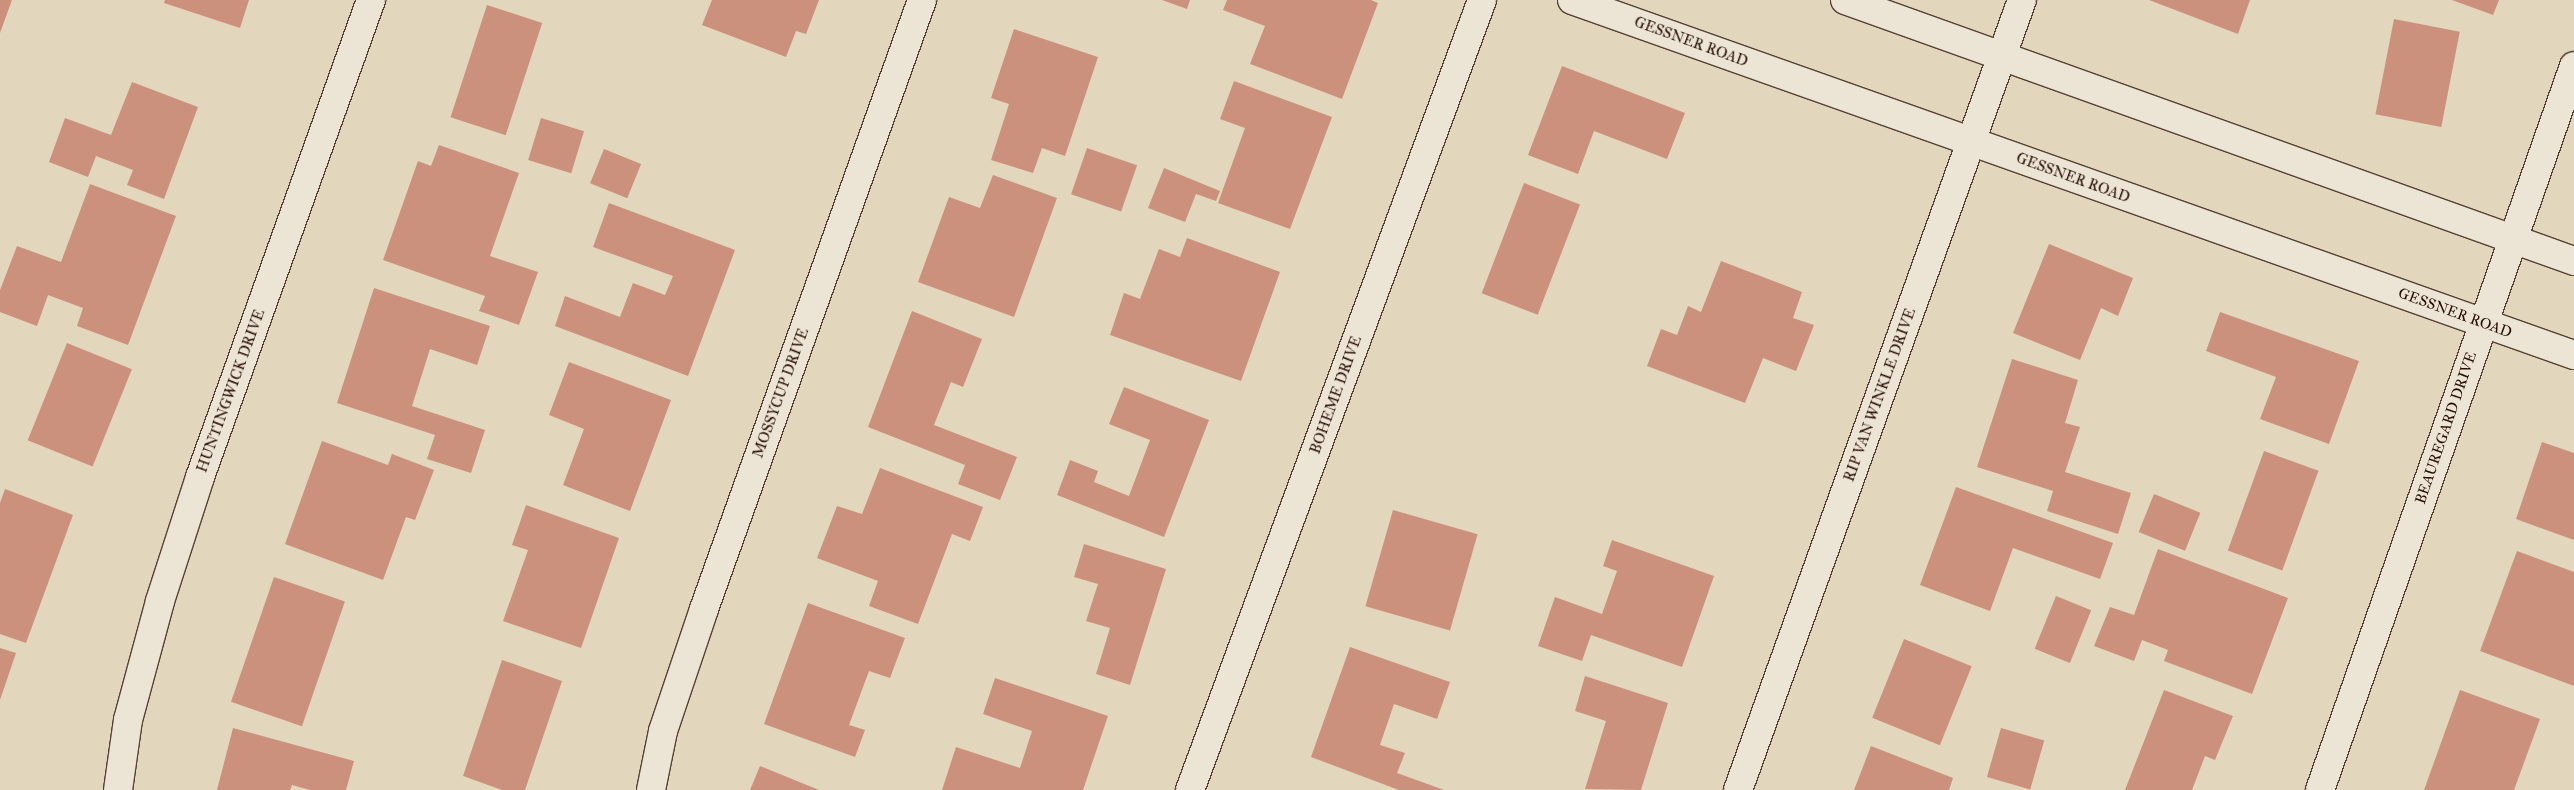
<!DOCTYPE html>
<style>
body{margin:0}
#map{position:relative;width:2574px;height:790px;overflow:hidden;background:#e2d6bd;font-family:"IM FELL Great Primer",serif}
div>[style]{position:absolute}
.building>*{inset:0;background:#cc917d;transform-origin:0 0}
.roads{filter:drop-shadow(1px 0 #564033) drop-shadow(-1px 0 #564033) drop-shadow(0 1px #564033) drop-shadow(0 -1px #564033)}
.minor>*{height:28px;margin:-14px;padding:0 14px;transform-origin:14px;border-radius:14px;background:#ece4d4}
.secondary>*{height:28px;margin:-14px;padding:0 14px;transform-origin:14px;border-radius:14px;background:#ece4d4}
span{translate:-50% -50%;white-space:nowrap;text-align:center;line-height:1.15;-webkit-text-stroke:5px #ece4d4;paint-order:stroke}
.street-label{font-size:15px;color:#270e05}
</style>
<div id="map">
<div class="building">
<div style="clip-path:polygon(0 0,12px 0,0 33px)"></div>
<div style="clip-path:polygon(165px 0,249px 0,240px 28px,164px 3px)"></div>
<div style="clip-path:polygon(712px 0,819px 0,806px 34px,796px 31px,786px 57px,702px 25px)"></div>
<div style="clip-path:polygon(1162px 0,1190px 0,1187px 9px)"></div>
<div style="clip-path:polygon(1227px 0,1371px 0,1378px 3px,1342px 99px,1250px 64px,1265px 26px,1223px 10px)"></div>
<div style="clip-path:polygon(2149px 0,2250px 0,2238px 34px)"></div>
<div style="clip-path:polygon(2452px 0,2499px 0,2493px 15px)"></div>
<div style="left:487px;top:5px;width:58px;height:118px;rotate:18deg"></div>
<div style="left:2394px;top:19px;width:67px;height:97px;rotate:11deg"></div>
<div style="clip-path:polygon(1014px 29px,1098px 57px,1065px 156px,1042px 148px,1033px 173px,991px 160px,1009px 104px,991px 98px)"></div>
<div style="clip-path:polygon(1562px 66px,1685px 113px,1667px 159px,1594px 131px,1578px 174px,1528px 155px)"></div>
<div style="clip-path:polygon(1234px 81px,1332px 117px,1290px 229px,1218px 203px,1245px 128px,1220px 119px)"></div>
<div style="clip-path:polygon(132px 82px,198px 107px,164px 199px,127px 185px,133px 170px,96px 156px,88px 177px,49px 162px,65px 118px,111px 135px)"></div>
<div style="left:541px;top:118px;width:45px;height:44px;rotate:17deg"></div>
<div style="clip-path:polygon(439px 145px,519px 173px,490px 256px,538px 272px,519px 325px,479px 311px,485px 296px,383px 260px,418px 161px,431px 166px)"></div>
<div style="left:1087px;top:148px;width:53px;height:49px;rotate:19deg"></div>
<div style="left:604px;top:149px;width:40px;height:37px;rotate:22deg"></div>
<div style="clip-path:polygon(1164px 168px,1220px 191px,1216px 201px,1196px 194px,1185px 222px,1148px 208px)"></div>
<div style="clip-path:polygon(993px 175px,1057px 198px,1014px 317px,918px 282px,949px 197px,980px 208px)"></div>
<div style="left:1524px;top:183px;width:60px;height:118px;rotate:21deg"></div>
<div style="clip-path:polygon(90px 184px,176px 216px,128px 345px,77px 326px,83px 308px,48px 295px,37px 326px,0 312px,0 290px,17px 246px,61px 262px)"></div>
<div style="clip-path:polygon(609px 203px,735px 250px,688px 376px,555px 326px,565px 296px,620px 317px,633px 283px,665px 295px,673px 276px,593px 247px)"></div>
<div style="clip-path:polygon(1187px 238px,1280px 272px,1241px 381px,1110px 335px,1124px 293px,1140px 299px,1159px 249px,1180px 257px)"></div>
<div style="clip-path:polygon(2049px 244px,2133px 278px,2118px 316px,2101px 308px,2080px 360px,2013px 333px)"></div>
<div style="clip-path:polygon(1721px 261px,1802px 292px,1793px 318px,1814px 325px,1796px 371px,1763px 358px,1745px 403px,1647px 366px,1661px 329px,1677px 335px,1688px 306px,1701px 312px)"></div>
<div style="clip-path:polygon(374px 288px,490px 326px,477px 365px,430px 349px,412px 406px,485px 430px,471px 473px,427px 459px,435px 435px,337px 403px)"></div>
<div style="clip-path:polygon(912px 311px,982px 339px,963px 387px,951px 382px,934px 425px,1017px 457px,1000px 500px,958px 484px,965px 465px,868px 427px)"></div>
<div style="clip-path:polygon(2220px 312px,2359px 361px,2329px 444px,2260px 419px,2276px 377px,2206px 351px)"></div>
<div style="left:67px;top:343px;width:70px;height:105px;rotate:22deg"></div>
<div style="clip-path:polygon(2012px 359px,2078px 380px,2065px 423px,2080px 427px,2065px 472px,2131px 493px,2118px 534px,2047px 511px,2053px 491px,1977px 467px)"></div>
<div style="clip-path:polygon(569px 362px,671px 400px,630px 511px,563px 485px,584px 429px,549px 415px)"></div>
<div style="clip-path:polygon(1124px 387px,1209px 420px,1164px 537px,1057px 495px,1070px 460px,1098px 471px,1094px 482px,1129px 496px,1150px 440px,1109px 424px)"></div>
<div style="clip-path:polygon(322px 441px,388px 465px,392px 454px,434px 470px,415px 520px,406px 517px,383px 580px,285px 544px)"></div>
<div style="clip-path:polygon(2542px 442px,2574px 453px,2574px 540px,2516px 519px)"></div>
<div style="left:2264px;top:451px;width:58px;height:106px;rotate:20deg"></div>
<div style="clip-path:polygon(880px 468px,983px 507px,970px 541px,952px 534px,918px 624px,869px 606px,878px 581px,817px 558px,837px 506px,862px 514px)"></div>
<div style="clip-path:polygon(1956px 487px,2113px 543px,2100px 579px,2013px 548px,1990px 611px,1920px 585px)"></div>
<div style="clip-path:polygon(5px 489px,73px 515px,26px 643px,0 634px,0 503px)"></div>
<div style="left:2154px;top:494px;width:50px;height:41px;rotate:22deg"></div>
<div style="clip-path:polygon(526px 505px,619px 538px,581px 648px,503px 621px,528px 550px,512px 545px)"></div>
<div style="left:1393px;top:510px;width:88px;height:100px;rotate:16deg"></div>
<div style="clip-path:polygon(1612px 540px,1714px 576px,1682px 667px,1591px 635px,1582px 661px,1538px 646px,1555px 597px,1602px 614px,1617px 571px,1603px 566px)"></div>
<div style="clip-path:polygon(1084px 544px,1166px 569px,1130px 685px,1096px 674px,1110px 628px,1086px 621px,1098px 584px,1074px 577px)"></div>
<div style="clip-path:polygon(2158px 549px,2288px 598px,2252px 694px,2164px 661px,2168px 650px,2142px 640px,2134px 661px,2094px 646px,2110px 607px,2134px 615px)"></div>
<div style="clip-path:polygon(2517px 551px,2574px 572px,2574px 686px,2480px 651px)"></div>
<div style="left:274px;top:577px;width:75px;height:132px;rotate:19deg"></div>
<div style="left:2056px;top:596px;width:38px;height:57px;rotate:22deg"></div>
<div style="clip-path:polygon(808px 603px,905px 638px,890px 678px,869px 671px,849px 725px,865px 730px,855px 757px,764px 724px)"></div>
<div style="left:1904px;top:639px;width:73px;height:85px;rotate:22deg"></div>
<div style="clip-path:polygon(1350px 647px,1450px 682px,1437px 719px,1394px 704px,1380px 745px,1405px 753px,1397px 773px,1444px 790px,1399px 790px,1311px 757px)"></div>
<div style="clip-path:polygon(0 648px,16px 653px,0 700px)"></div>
<div style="clip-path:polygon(502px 660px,562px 681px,525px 790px,502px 790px,463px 776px)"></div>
<div style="clip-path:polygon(1585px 676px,1668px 703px,1641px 790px,1585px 789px,1606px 721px,1575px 711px)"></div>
<div style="clip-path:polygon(995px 678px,1108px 716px,1083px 790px,942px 790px,956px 747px,1020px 768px,1032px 731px,983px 714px)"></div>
<div style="clip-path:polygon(2164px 690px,2233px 716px,2215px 760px,2205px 756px,2192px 790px,2125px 790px)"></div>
<div style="clip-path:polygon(2460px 690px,2540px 719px,2514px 790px,2424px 790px)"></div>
<div style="clip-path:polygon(233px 728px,354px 761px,346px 790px,310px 790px,292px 785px,290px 790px,217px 790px)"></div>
<div style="left:2001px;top:728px;width:45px;height:51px;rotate:16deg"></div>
<div style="clip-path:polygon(1871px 746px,1953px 778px,1949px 790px,1854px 790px)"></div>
<div style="clip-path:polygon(760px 766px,819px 790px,750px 790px)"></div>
</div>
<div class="roads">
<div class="minor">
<div style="left:118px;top:790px;width:71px;rotate:-81.9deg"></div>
<div style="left:128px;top:720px;width:123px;rotate:-74.9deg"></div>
<div style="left:160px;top:601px;width:130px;rotate:-72.1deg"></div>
<div style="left:200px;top:477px;width:507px;rotate:-70.28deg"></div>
<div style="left:651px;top:790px;width:60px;rotate:-78.5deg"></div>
<div style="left:663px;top:731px;width:129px;rotate:-71.4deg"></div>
<div style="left:704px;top:609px;width:647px;rotate:-70.3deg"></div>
<div style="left:1190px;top:790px;width:842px;rotate:-69.71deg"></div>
<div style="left:1738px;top:790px;width:839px;rotate:-70.23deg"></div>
<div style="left:2320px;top:790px;width:767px;rotate:-70.67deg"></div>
</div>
<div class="secondary">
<div style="left:1572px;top:0;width:1063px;rotate:19.51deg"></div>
<div style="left:1845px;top:0;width:774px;rotate:19.7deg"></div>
</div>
</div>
<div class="street-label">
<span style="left:1691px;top:42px;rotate:20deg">GESSNER ROAD</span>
<span style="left:2073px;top:178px;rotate:20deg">GESSNER ROAD</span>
<span style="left:2455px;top:313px;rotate:20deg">GESSNER ROAD</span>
<span style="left:231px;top:391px;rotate:-70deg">HUNTINGWICK DRIVE</span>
<span style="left:781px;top:393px;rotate:-70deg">MOSSYCUP DRIVE</span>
<span style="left:1336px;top:395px;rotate:-70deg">BOHEME DRIVE</span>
<span style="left:1880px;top:395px;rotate:-70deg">RIP VAN WINKLE DRIVE</span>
<span style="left:2446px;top:428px;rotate:-71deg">BEAUREGARD DRIVE</span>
</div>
</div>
